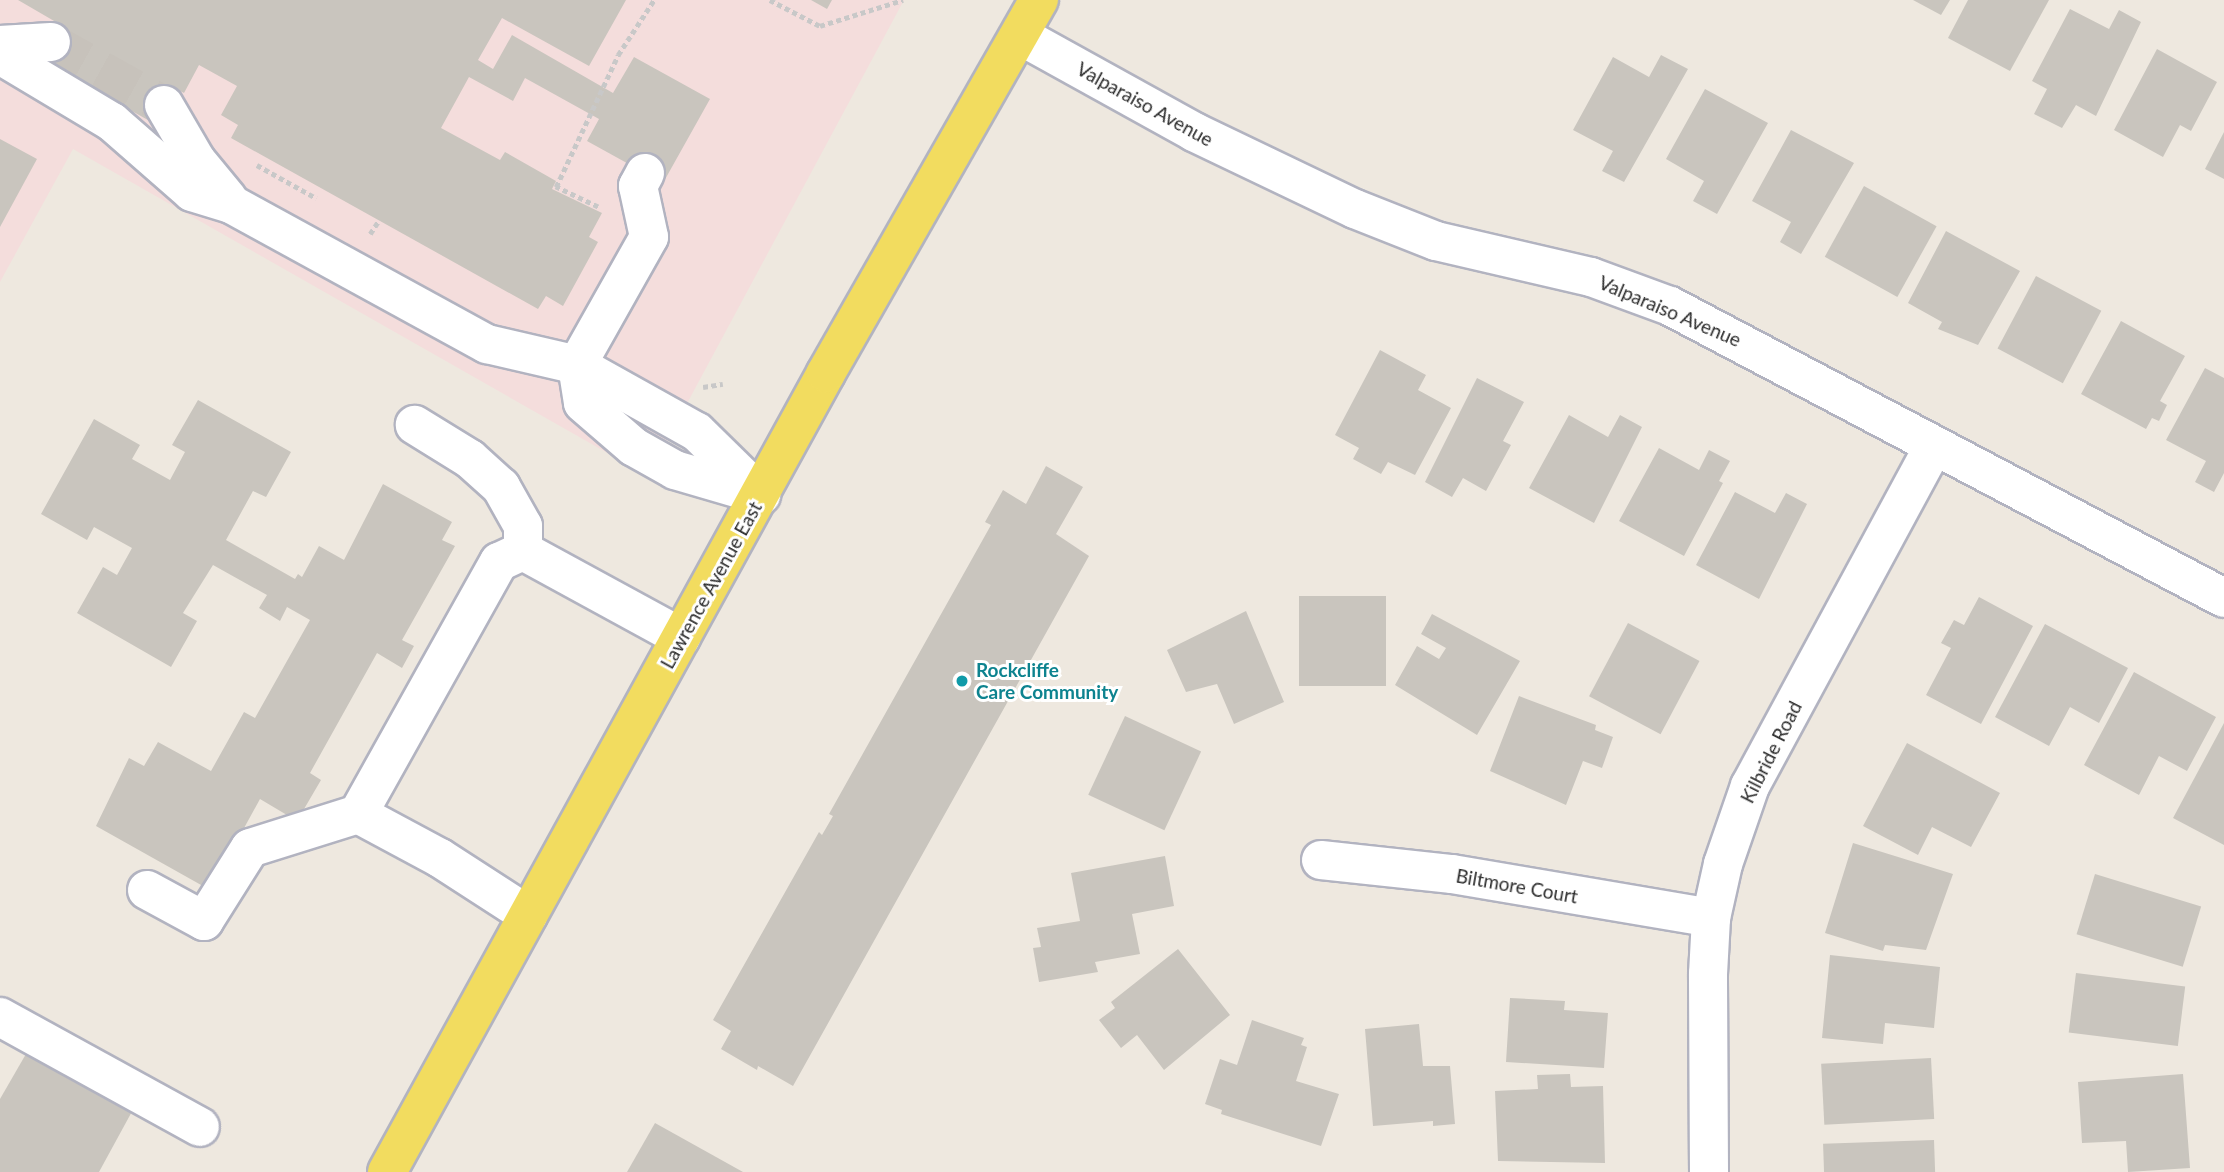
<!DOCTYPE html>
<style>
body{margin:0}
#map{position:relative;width:2224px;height:1172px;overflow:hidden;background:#eee8df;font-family:Lato,sans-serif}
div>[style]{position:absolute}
.medical>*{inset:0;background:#f4dddc}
.building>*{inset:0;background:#c9c5be;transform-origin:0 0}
.minor-tunnel>*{height:38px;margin-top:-19px;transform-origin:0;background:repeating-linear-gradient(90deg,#c7c2bb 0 38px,transparent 0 57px)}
.path>*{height:4.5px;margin-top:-2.25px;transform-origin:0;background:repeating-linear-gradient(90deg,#c8c8c8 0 5px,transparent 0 8.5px)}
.roads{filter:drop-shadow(2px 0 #b2b3c0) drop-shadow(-2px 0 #b2b3c0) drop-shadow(0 2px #b2b3c0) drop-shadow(0 -2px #b2b3c0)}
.minor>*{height:38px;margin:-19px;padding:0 19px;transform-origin:19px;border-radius:19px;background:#fff}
.major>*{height:38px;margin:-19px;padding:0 19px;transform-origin:19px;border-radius:19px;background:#f2dc5f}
.dots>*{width:19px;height:19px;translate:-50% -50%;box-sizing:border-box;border:4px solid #fff;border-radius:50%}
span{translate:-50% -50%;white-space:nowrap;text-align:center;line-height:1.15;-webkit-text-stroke:6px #fff;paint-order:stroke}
.street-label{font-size:19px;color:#2c2c2c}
.culture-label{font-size:19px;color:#0d838f;font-weight:700}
.left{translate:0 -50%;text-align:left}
</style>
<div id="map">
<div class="medical">
<div style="clip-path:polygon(0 0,904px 0,648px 476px,73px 149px,0 282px)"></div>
</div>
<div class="building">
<div style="clip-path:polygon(18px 0,626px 0,589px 66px,502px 18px,478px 60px,493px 69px,512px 35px,613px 93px,634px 57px,710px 99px,663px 183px,587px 141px,599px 119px,525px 78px,513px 101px,469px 77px,441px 128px,500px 160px,505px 152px,556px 181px,552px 189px,602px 213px,589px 237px,598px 242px,563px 306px,546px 296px,538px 309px,231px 138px,238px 125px,221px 115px,237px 86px,199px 65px,184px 93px,174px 88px,155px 124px,41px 60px,61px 25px)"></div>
<div style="clip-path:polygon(811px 0,832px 0,827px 9px)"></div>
<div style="clip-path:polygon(1913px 0,1950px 0,1941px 15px)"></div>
<div style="clip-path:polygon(1968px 0,2049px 0,2010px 71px,1948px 38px)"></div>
<div style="clip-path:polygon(2070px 9px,2109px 29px,2119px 10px,2141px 22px,2096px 116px,2076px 105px,2062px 128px,2034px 114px,2047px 89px,2032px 81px)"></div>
<div style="clip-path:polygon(2157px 49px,2217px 82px,2191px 131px,2180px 125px,2163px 157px,2114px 130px)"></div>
<div style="clip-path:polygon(1661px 55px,1688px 69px,1624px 182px,1602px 171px,1613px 151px,1573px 130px,1613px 57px,1649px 77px)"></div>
<div style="clip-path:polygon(1705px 89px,1768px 123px,1717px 214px,1693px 201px,1704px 181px,1666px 159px)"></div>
<div style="clip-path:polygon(1791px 130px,1854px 163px,1801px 254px,1780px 242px,1791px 222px,1752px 201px)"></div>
<div style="clip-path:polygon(2224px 132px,2224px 179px,2205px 169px)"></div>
<div style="clip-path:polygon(0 139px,37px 159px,0 227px)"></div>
<div style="left:1864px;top:186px;width:83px;height:81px;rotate:29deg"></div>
<div style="clip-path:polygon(1946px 231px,2020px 271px,1978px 345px,1938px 329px,1942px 322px,1908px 303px)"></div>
<div style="left:2036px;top:276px;width:74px;height:82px;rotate:28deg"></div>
<div style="clip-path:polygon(2121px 321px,2185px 356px,2160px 401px,2167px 405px,2159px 421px,2152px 418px,2146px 429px,2081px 394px)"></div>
<div style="clip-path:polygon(1380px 350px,1426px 375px,1418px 390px,1451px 408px,1415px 475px,1388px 462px,1381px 474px,1353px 459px,1359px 448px,1335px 435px)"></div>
<div style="clip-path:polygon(2205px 368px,2224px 378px,2224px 473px,2214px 492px,2195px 482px,2206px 461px,2166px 440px)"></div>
<div style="clip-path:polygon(1477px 378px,1524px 402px,1503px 441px,1511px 445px,1486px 491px,1463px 478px,1452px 497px,1425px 482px)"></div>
<div style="clip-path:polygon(198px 400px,291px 452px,266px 497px,253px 491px,226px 540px,295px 579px,298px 574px,302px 577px,319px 546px,344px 560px,383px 484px,452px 522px,442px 540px,455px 546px,402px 640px,414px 646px,402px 668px,377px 653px,310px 773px,321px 780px,297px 821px,260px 799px,210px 890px,96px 826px,129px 758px,144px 766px,158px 742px,211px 771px,244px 712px,255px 718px,310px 620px,287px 607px,280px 621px,259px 608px,267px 595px,213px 565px,183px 613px,197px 621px,171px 667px,77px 613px,103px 567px,117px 575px,132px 548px,94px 527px,87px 540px,41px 514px,94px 419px,140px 445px,132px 459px,170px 480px,185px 452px,172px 445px)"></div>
<div style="clip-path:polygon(1569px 415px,1608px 437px,1620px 415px,1642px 427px,1594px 523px,1529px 488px)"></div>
<div style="clip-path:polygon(1659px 448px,1699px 470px,1709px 450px,1730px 461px,1719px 481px,1723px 483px,1684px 556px,1619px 521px)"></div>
<div style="clip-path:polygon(1046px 466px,1083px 487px,1056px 534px,1089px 556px,793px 1086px,758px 1066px,757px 1070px,721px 1049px,731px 1031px,713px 1020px,819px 832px,822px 835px,833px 816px,829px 814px,991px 525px,985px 522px,1003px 490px,1026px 504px)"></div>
<div style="clip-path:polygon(1735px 492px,1775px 513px,1786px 493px,1807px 504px,1759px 599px,1696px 565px)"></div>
<div style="left:1299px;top:596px;width:87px;height:90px"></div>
<div style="clip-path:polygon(1979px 597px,2033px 626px,1981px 724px,1926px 695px,1951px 648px,1941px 643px,1954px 620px,1964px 625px)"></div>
<div style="clip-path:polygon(1246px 611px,1284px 702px,1234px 724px,1217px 684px,1186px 692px,1167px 650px)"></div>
<div style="clip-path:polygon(1432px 614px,1520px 661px,1477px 735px,1395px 685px,1417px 646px,1439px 659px,1446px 648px,1421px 634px)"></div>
<div style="left:1628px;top:623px;width:81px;height:83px;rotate:28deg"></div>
<div style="clip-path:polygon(2045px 624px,2128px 668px,2099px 723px,2070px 707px,2049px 746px,1995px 717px)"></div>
<div style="clip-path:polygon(2134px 672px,2216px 717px,2187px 771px,2159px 756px,2139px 795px,2084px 765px)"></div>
<div style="clip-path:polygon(1519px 696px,1596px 725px,1595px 730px,1613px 737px,1602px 768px,1583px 761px,1566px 805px,1490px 771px)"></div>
<div style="left:1125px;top:716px;width:84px;height:87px;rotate:25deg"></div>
<div style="clip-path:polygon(2224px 723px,2224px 845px,2173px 818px)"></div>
<div style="clip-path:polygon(1907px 743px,2000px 793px,1971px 847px,1932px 827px,1918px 855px,1863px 826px)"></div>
<div style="clip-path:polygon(1853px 843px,1953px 874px,1926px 950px,1885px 945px,1883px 951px,1825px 933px)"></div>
<div style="clip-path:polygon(1165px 856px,1174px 906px,1132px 914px,1140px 954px,1095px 962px,1098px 972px,1039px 982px,1033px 948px,1041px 947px,1037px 928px,1080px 921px,1071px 873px)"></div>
<div style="left:2095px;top:874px;width:111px;height:63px;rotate:17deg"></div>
<div style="clip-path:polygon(1178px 949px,1230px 1015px,1164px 1070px,1137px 1035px,1121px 1048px,1099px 1020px,1115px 1008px,1111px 1002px)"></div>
<div style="clip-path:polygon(1830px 955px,1940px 967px,1934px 1028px,1885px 1023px,1883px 1044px,1822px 1038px)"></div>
<div style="left:2076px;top:973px;width:110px;height:60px;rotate:7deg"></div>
<div style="clip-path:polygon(1510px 998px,1565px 1001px,1564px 1010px,1608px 1013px,1604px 1068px,1506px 1062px)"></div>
<div style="clip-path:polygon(1252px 1020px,1304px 1038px,1301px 1045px,1307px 1047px,1296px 1081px,1339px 1094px,1321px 1146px,1221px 1114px,1222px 1110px,1205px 1104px,1220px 1059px,1237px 1065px)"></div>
<div style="clip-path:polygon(1419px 1024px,1423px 1066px,1450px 1066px,1455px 1124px,1433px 1126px,1433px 1121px,1373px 1126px,1365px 1029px)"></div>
<div style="clip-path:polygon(30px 1047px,135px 1106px,99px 1172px,0 1172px,0 1099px)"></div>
<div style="left:1931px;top:1058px;width:61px;height:110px;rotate:87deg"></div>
<div style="clip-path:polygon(1570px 1074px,1571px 1087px,1603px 1086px,1605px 1163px,1498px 1161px,1495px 1091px,1538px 1089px,1537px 1075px)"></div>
<div style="clip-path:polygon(2183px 1074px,2190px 1168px,2128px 1172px,2126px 1141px,2082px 1143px,2078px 1082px)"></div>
<div style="clip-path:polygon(655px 1123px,743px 1172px,627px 1172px)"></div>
<div style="left:1934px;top:1140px;width:32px;height:111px;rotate:88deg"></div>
</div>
<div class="minor-tunnel">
<div style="left:51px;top:42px;width:129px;rotate:29.1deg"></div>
</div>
<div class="path">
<div style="left:770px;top:0;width:56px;rotate:27.5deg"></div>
<div style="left:820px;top:26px;width:87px;rotate:-17.4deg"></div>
<div style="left:257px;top:165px;width:68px;rotate:29.2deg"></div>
<div style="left:598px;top:207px;width:47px;rotate:-154.5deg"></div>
<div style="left:556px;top:187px;width:146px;rotate:-64.8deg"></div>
<div style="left:618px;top:55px;width:66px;rotate:-56.8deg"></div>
<div style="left:370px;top:234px;width:17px;rotate:-57deg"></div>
<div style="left:703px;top:387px;width:20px;rotate:-9deg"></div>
</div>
<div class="roads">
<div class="minor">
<div style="left:1021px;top:36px;width:198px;rotate:29deg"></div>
<div style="left:1194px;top:132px;width:178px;rotate:25.6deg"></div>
<div style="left:1355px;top:209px;width:87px;rotate:21.6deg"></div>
<div style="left:1436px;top:241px;width:159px;rotate:13.1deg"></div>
<div style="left:1591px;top:277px;width:84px;rotate:20.2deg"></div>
<div style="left:1670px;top:306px;width:626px;rotate:27.79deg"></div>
<div style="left:0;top:45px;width:51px;rotate:-3.4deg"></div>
<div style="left:0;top:55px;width:131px;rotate:30.9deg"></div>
<div style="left:112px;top:122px;width:106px;rotate:41.2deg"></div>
<div style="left:192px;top:192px;width:41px;rotate:17.1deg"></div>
<div style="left:231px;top:204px;width:292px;rotate:28.7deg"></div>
<div style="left:487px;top:344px;width:92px;rotate:13.1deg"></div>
<div style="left:577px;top:365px;width:137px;rotate:29.2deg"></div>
<div style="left:697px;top:432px;width:90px;rotate:44.5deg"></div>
<div style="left:164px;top:105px;width:64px;rotate:59.8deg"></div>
<div style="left:196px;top:160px;width:50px;rotate:50.6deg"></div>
<div style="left:645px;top:173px;width:15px;rotate:118deg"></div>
<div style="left:638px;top:186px;width:52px;rotate:77.8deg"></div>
<div style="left:649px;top:237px;width:147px;rotate:119.4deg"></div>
<div style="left:577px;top:365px;width:38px;rotate:81deg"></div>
<div style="left:583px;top:403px;width:67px;rotate:40.8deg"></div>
<div style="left:634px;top:447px;width:47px;rotate:29.3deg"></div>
<div style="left:675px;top:470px;width:85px;rotate:16.3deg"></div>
<div style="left:523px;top:551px;width:180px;rotate:28.6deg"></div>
<div style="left:358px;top:814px;width:93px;rotate:28.2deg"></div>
<div style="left:440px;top:858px;width:105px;rotate:32.9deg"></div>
<div style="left:1321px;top:860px;width:132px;rotate:6.1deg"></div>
<div style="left:1452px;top:874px;width:263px;rotate:9.6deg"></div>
<div style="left:147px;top:890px;width:65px;rotate:28.5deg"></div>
<div style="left:204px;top:921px;width:86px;rotate:-57.8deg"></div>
<div style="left:250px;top:848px;width:113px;rotate:-17.5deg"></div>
<div style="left:358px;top:814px;width:289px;rotate:-60.8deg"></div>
<div style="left:499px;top:562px;width:26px;rotate:-25deg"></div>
<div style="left:523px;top:551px;width:25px;rotate:-90deg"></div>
<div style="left:523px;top:526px;width:45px;rotate:-119.4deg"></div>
<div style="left:501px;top:487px;width:42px;rotate:-137.9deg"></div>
<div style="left:470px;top:459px;width:65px;rotate:-148.3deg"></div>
<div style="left:0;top:1017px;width:228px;rotate:28.8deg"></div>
<div style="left:1709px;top:1172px;width:198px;rotate:-90.3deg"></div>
<div style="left:1708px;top:974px;width:56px;rotate:-86.9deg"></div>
<div style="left:1711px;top:918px;width:55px;rotate:-77.5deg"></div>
<div style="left:1723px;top:864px;width:83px;rotate:-70.9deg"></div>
<div style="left:1750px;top:786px;width:387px;rotate:-61.6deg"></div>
</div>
<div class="major">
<div style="left:387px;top:1172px;width:912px;rotate:-61.21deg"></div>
<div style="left:826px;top:373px;width:430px;rotate:-60.3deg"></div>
</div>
</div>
<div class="dots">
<div style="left:962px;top:681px;background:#0f9aa8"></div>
</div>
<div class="street-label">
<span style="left:1145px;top:104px;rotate:29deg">Valparaiso Avenue</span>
<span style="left:1670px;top:311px;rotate:23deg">Valparaiso Avenue</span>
<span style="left:711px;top:585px;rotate:-61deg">Lawrence Avenue East</span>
<span style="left:1771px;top:752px;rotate:-63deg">Kilbride Road</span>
<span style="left:1517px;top:886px;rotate:10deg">Biltmore Court</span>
</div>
<div class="culture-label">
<span class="left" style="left:976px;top:681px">Rockcliffe<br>Care Community</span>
</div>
</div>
